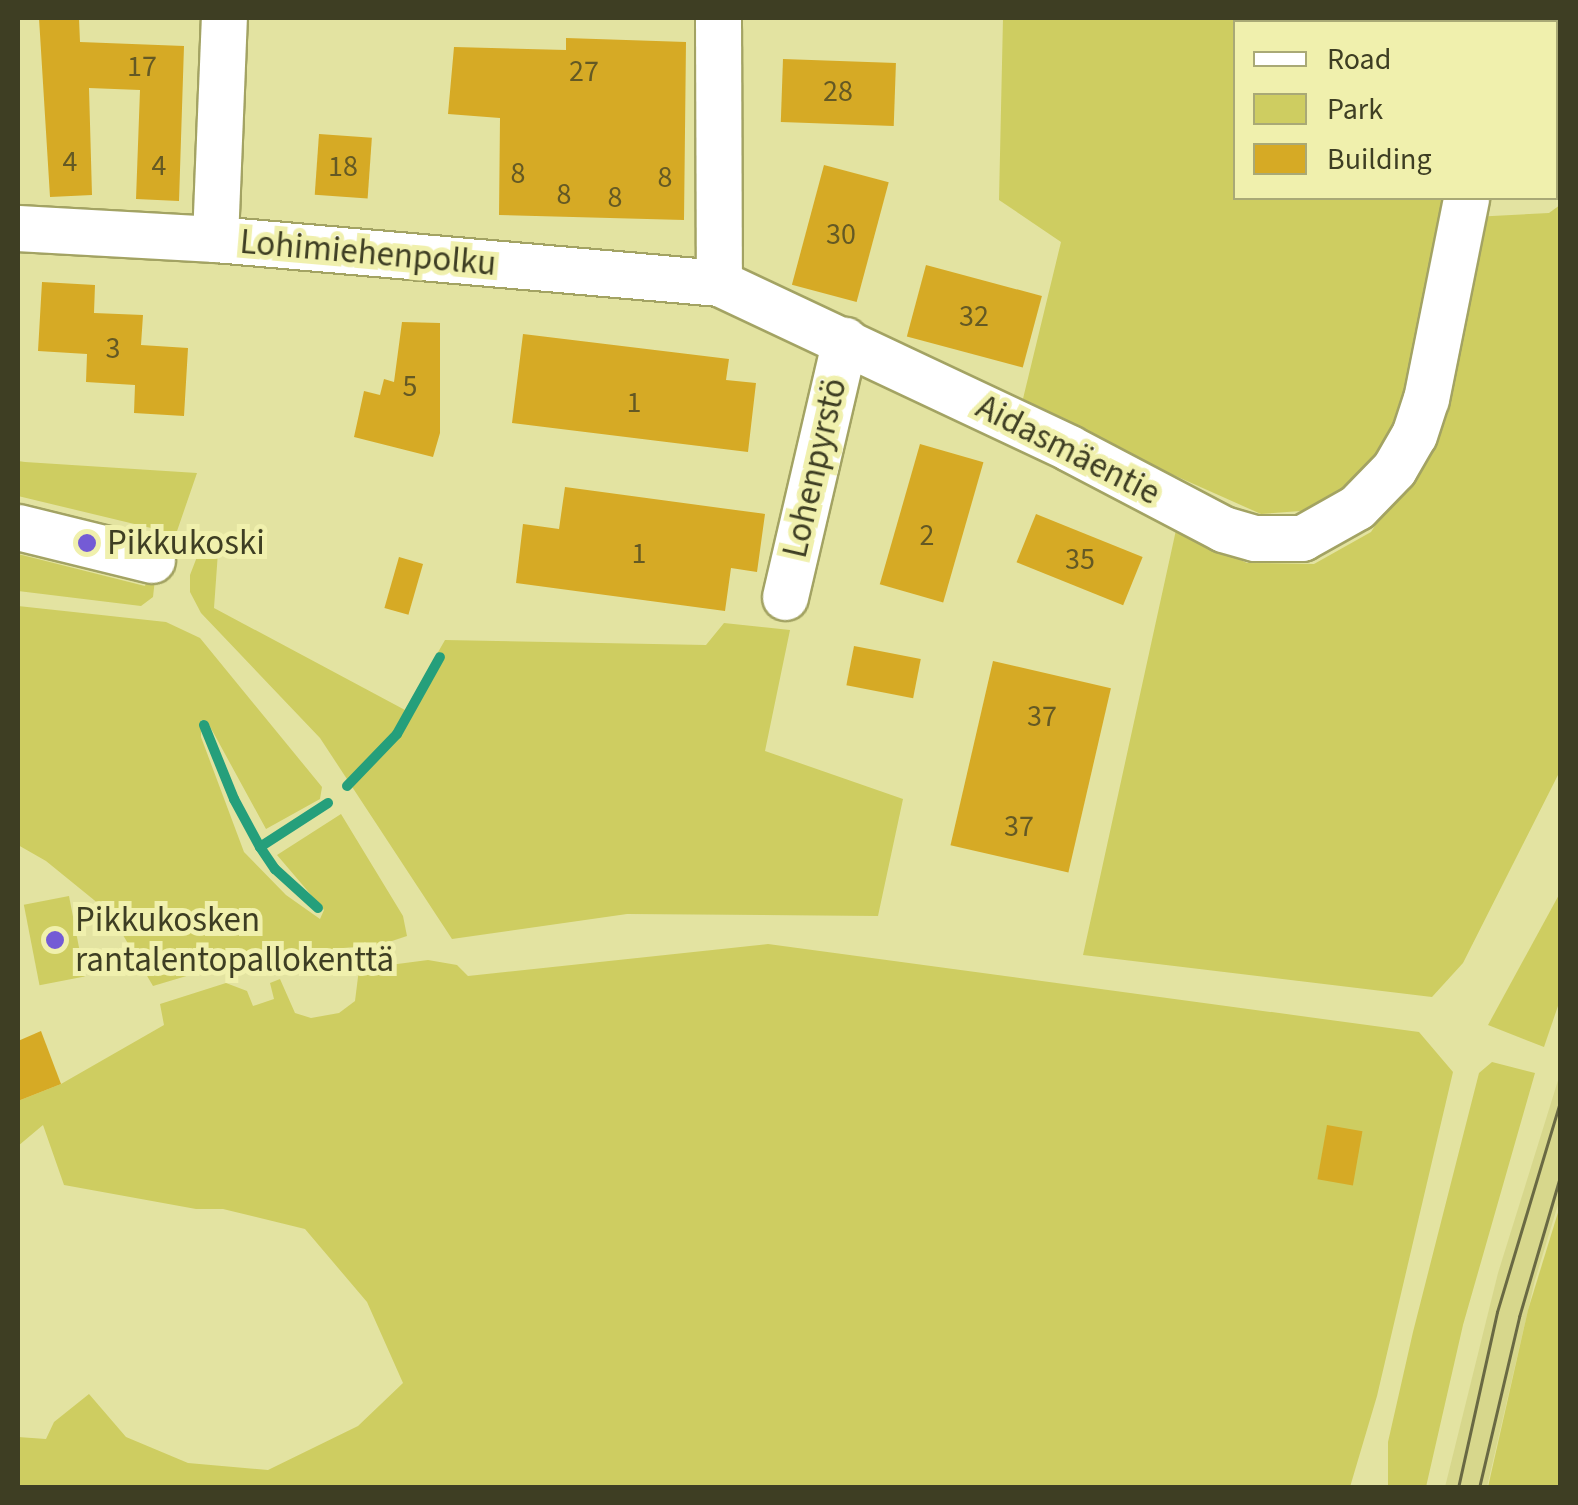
<!DOCTYPE html>
<meta charset="utf-8">
<style>
body{margin:0}
#map{position:relative;width:1578px;height:1505px;overflow:hidden;background:#e3e3a1;font-family:"Source Sans 3",sans-serif}
div>[style]{position:absolute}
.built>*{inset:0;background:#d7d78c}
.green>*{inset:0;background:#cecd61;transform-origin:0 0}
.stream>*{height:10px;margin:-5px;padding:0 5px;transform-origin:5px;border-radius:5px;background:#259f7b}
.building>*{inset:0;background:#d6aa25;transform-origin:0 0}
.roads{filter:drop-shadow(2px 0 #a3a363) drop-shadow(-2px 0 #a3a363) drop-shadow(0 2px #a3a363) drop-shadow(0 -2px #a3a363)}
.minor>*{height:45px;margin:-22.5px;padding:0 22.5px;transform-origin:22.5px;border-radius:22.5px;background:#fff}
.tram>*{height:2.5px;margin:-1.25px;padding:0 1.25px;transform-origin:1.25px;border-radius:1.25px;background:#696943}
.dots>*{width:28px;height:28px;translate:-50% -50%;box-sizing:border-box;border:5px solid #f0f0ad;border-radius:50%}
span{translate:-50% -50%;white-space:nowrap;text-align:center;line-height:1.15;-webkit-text-stroke:10px #f0f0ad;paint-order:stroke}
.number-label{font-size:30px;color:#645924}
.number-label span{-webkit-text-stroke-width:0}
.street-label{font-size:35px;color:#3e3e23}
.poi-label{font-size:35px;color:#3e3e23}
.left{translate:0 -50%;text-align:left}
.frame{position:absolute;inset:0;border:20px solid #3e3e23;pointer-events:none}
.legend{position:absolute;left:1233px;top:20px;width:325px;height:180px;box-sizing:border-box;background:#f0f0ad;border:2px solid #a9a976;margin:0;padding:12px 18px;list-style:none;font-size:30px;color:#3e3e23}
.legend li{display:flex;align-items:center;gap:20px;height:50px}
.legend b{width:50px;border:2px solid #a9a976}
</style>
<div id="map">
<div class="built">
<div style="clip-path:polygon(1560px 1074px,1560px 1198px,1535px 1280px,1487px 1487px,1445px 1487px,1498px 1273px)"></div>
</div>
<div class="green">
<div style="clip-path:polygon(1003px 18px,1490px 18px,1488px 22px,1236px 22px,1236px 198px,1445px 198px,1407px 402px,1389px 443px,1356px 479px,1314px 510px,1261px 514px,1021px 407px,1061px 242px,999px 200px)"></div>
<div style="clip-path:polygon(1560px 205px,1560px 771px,1463px 963px,1432px 997px,1083px 955px,1176px 530px,1247px 563px,1314px 564px,1371px 532px,1411px 470px,1473px 217px,1549px 213px)"></div>
<div style="clip-path:polygon(18px 461px,25px 462px,197px 473px,176px 534px,18px 496px)"></div>
<div style="clip-path:polygon(219px 538px,214px 608px,405px 710px,445px 640px,706px 645px,724px 623px,790px 630px,765px 751px,903px 799px,878px 916px,627px 914px,452px 939px,320px 738px,201px 613px,190px 592px,190px 575px,200px 549px)"></div>
<div style="clip-path:polygon(18px 554px,145px 586px,150px 567px,156px 570px,153px 597px,141px 606px,18px 591px)"></div>
<div style="clip-path:polygon(18px 606px,166px 622px,200px 638px,322px 787px,320px 799px,266px 829px,207px 721px,201px 720px,201px 737px,244px 852px,286px 895px,320px 919px,324px 910px,277px 855px,341px 814px,403px 916px,407px 936px,380px 945px,257px 955px,153px 986px,110px 913px,46px 861px,18px 845px)"></div>
<div style="clip-path:polygon(1560px 893px,1560px 1000px,1544px 1047px,1488px 1025px)"></div>
<div style="left:69px;top:896px;width:82px;height:46px;rotate:79deg"></div>
<div style="clip-path:polygon(768px 944px,1419px 1032px,1453px 1072px,1377px 1396px,1350px 1487px,18px 1487px,18px 1437px,46px 1439px,54px 1422px,89px 1394px,126px 1437px,188px 1463px,268px 1470px,358px 1426px,403px 1383px,367px 1302px,305px 1229px,223px 1209px,196px 1209px,64px 1185px,43px 1125px,18px 1146px,18px 1101px,61px 1084px,164px 1025px,160px 1004px,226px 983px,247px 991px,253px 1006px,274px 999px,270px 983px,280px 979px,295px 1013px,311px 1018px,339px 1013px,355px 1001px,359px 969px,428px 960px,457px 965px,468px 976px)"></div>
<div style="clip-path:polygon(1492px 1062px,1535px 1073px,1463px 1325px,1426px 1487px,1388px 1487px,1388px 1442px,1413px 1332px,1479px 1073px)"></div>
<div style="clip-path:polygon(1560px 1206px,1560px 1487px,1488px 1487px,1528px 1310px)"></div>
</div>
<div class="stream">
<div style="left:204px;top:725px;width:80px;rotate:67.9deg"></div>
<div style="left:234px;top:799px;width:55px;rotate:61.6deg"></div>
<div style="left:260px;top:847px;width:27px;rotate:56deg"></div>
<div style="left:275px;top:869px;width:58px;rotate:42.2deg"></div>
<div style="left:347px;top:786px;width:72px;rotate:-46.1deg"></div>
<div style="left:397px;top:734px;width:88px;rotate:-60.8deg"></div>
<div style="left:260px;top:847px;width:81px;rotate:-32.9deg"></div>
</div>
<div class="building">
<div style="clip-path:polygon(39px 18px,79px 18px,80px 42px,184px 46px,179px 201px,136px 199px,140px 90px,89px 88px,92px 195px,50px 197px)"></div>
<div style="clip-path:polygon(566px 38px,686px 42px,684px 220px,499px 215px,500px 118px,448px 114px,454px 47px,566px 50px)"></div>
<div style="left:783px;top:59px;width:113px;height:63px;rotate:2deg"></div>
<div style="left:319px;top:134px;width:53px;height:61px;rotate:4deg"></div>
<div style="left:824px;top:165px;width:67px;height:124px;rotate:15deg"></div>
<div style="left:926px;top:265px;width:120px;height:74px;rotate:15deg"></div>
<div style="clip-path:polygon(42px 282px,95px 285px,94px 313px,143px 315px,141px 345px,188px 348px,184px 416px,134px 413px,135px 385px,86px 382px,87px 354px,38px 351px)"></div>
<div style="clip-path:polygon(402px 322px,440px 323px,440px 433px,433px 457px,354px 437px,364px 391px,380px 395px,384px 379px,394px 382px)"></div>
<div style="clip-path:polygon(523px 334px,729px 359px,726px 380px,756px 383px,748px 452px,512px 423px)"></div>
<div style="left:920px;top:444px;width:66px;height:146px;rotate:16deg"></div>
<div style="clip-path:polygon(565px 487px,765px 514px,757px 572px,731px 568px,725px 611px,516px 583px,523px 524px,559px 529px)"></div>
<div style="left:1036px;top:514px;width:115px;height:52px;rotate:22deg"></div>
<div style="left:399px;top:557px;width:25px;height:53px;rotate:16deg"></div>
<div style="left:854px;top:646px;width:68px;height:40px;rotate:11deg"></div>
<div style="left:993px;top:661px;width:121px;height:189px;rotate:13deg"></div>
<div style="clip-path:polygon(41px 1031px,61px 1084px,18px 1101px,18px 1041px)"></div>
<div style="left:1327px;top:1125px;width:36px;height:55px;rotate:10deg"></div>
</div>
<div class="roads">
<div class="minor">
<div style="left:718px;top:18px;width:265px;rotate:89.8deg"></div>
<div style="left:1507px;top:22px;width:4px;rotate:-76deg"></div>
<div style="left:18px;top:228px;width:197px;rotate:3.2deg"></div>
<div style="left:215px;top:239px;width:506px;rotate:4.99deg"></div>
<div style="left:719px;top:283px;width:387px;rotate:25.2deg"></div>
<div style="left:1069px;top:448px;width:174px;rotate:27.7deg"></div>
<div style="left:1223px;top:529px;width:33px;rotate:16deg"></div>
<div style="left:1255px;top:538px;width:47px"></div>
<div style="left:1302px;top:538px;width:63px;rotate:-29.4deg"></div>
<div style="left:1357px;top:507px;width:53px;rotate:-45.8deg"></div>
<div style="left:1394px;top:469px;width:39px;rotate:-60deg"></div>
<div style="left:1414px;top:435px;width:38px;rotate:-72deg"></div>
<div style="left:1426px;top:399px;width:205px;rotate:-78.7deg"></div>
<div style="left:215px;top:239px;width:221px;rotate:-87.7deg"></div>
<div style="left:18px;top:527px;width:138px;rotate:13.8deg"></div>
<div style="left:785px;top:597px;width:264px;rotate:-76.9deg"></div>
</div>
</div>
<div class="tram">
<div style="left:1458px;top:1488px;width:180px;rotate:-77.5deg"></div>
<div style="left:1497px;top:1312px;width:219px;rotate:-73.3deg"></div>
<div style="left:1479px;top:1488px;width:176px;rotate:-76.8deg"></div>
<div style="left:1519px;top:1317px;width:146px;rotate:-73.7deg"></div>
</div>
<div class="dots">
<div style="left:87px;top:543px;background:#745bd5"></div>
<div style="left:55px;top:940px;background:#745bd5"></div>
</div>
<div class="number-label">
<span style="left:142px;top:67px">17</span>
<span style="left:584px;top:72px">27</span>
<span style="left:838px;top:92px">28</span>
<span style="left:70px;top:162px">4</span>
<span style="left:159px;top:166px">4</span>
<span style="left:343px;top:167px">18</span>
<span style="left:518px;top:174px">8</span>
<span style="left:665px;top:178px">8</span>
<span style="left:564px;top:195px">8</span>
<span style="left:615px;top:198px">8</span>
<span style="left:841px;top:235px">30</span>
<span style="left:974px;top:317px">32</span>
<span style="left:113px;top:349px">3</span>
<span style="left:410px;top:387px">5</span>
<span style="left:634px;top:403px">1</span>
<span style="left:927px;top:536px">2</span>
<span style="left:639px;top:554px">1</span>
<span style="left:1080px;top:560px">35</span>
<span style="left:1042px;top:717px">37</span>
<span style="left:1019px;top:827px">37</span>
</div>
<div class="street-label">
<span style="left:368px;top:253px;rotate:5deg">Lohimiehenpolku</span>
<span style="left:1068px;top:450px;rotate:27deg">Aidasmäentie</span>
<span style="left:815px;top:468px;rotate:-77deg">Lohenpyrstö</span>
</div>
<div class="poi-label">
<span class="left" style="left:107px;top:543px">Pikkukoski</span>
<span class="left" style="left:75px;top:940px">Pikkukosken<br>rantalentopallokenttä</span>
</div>
<div class="frame"></div>
<ul class="legend">
<li><b style="height:12px;background:#fff"></b>Road</li>
<li><b style="height:28px;background:#cecd61"></b>Park</li>
<li><b style="height:28px;background:#d6aa25"></b>Building</li>
</ul>
</div>
